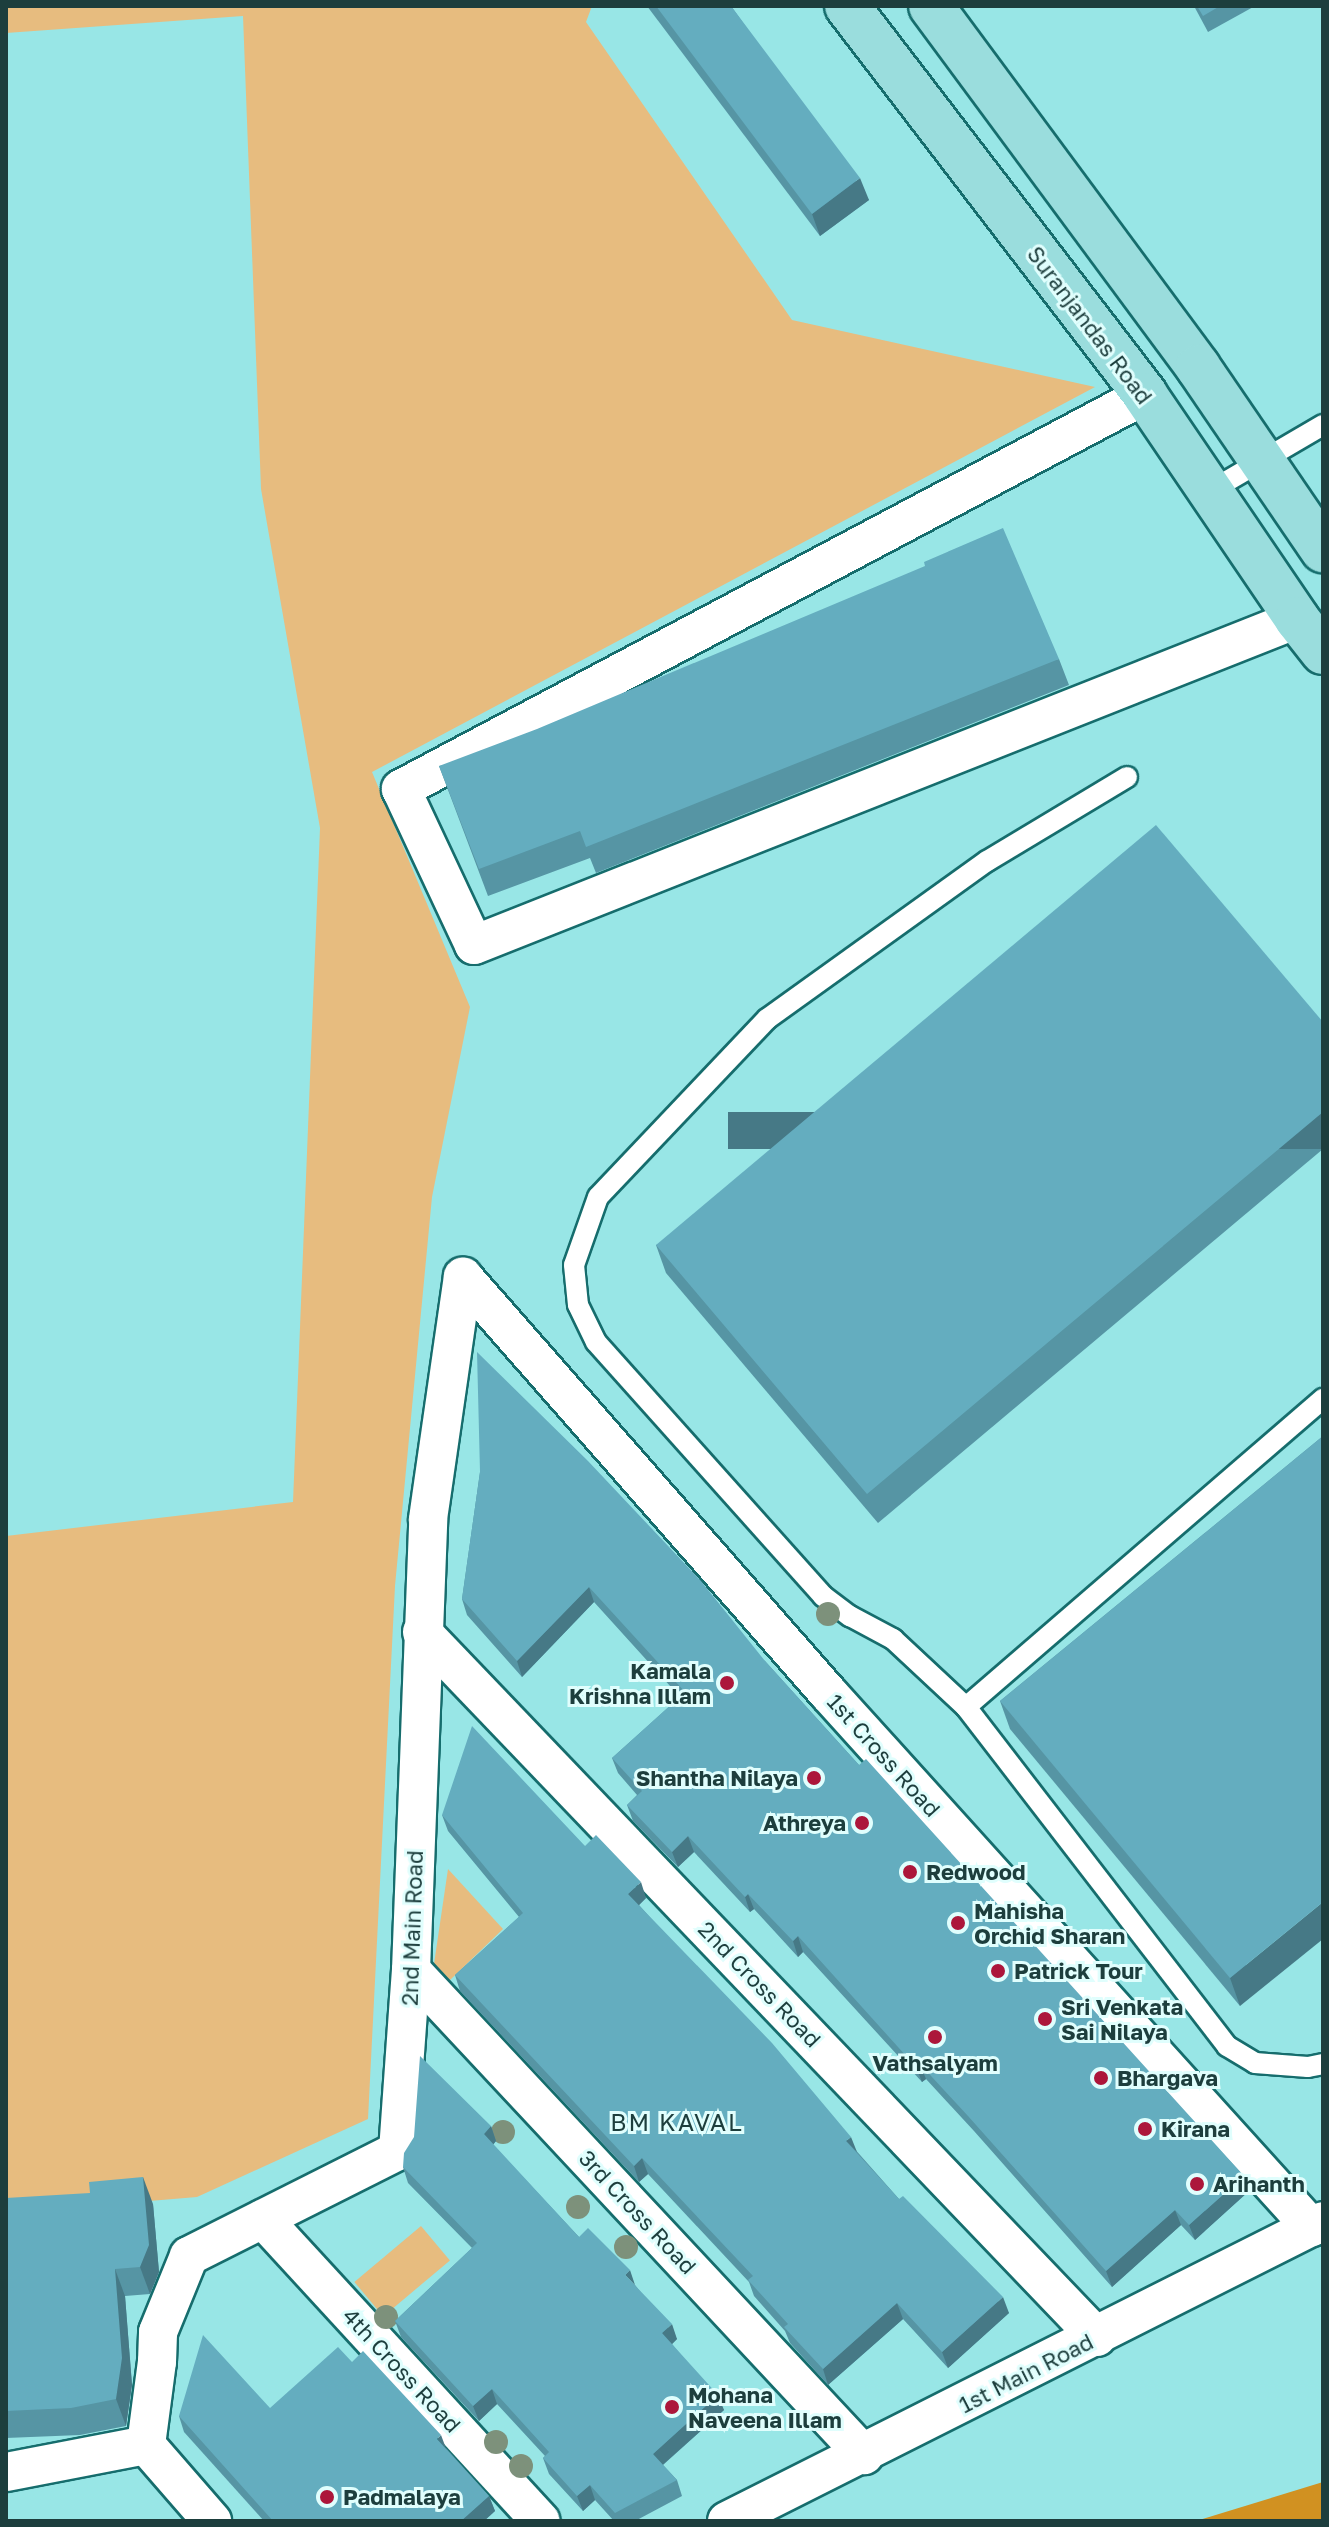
<!DOCTYPE html>
<style>
body{margin:0}
#map{position:relative;width:1329px;height:2527px;overflow:hidden;background:#98e6e6;font-family:"Golos Text",sans-serif}
div>[style]{position:absolute}
.green>*{inset:0;background:#e7bc7f;transform-origin:0 0}
.forest>*{inset:0;background:#d19121}
.roads{filter:drop-shadow(2px 0 #166d6d) drop-shadow(-2px 0 #166d6d) drop-shadow(0 2px #166d6d) drop-shadow(0 -2px #166d6d)}
.service>*{height:20px;margin:-10px;padding:0 10px;transform-origin:10px;border-radius:10px;background:#fff}
.minor>*{height:38px;margin:-19px;padding:0 19px;transform-origin:19px;border-radius:19px;background:#fff}
.primary>*{height:44px;margin:-22px;padding:0 22px;transform-origin:22px;border-radius:22px;background:#9adddd}
.trees>*{width:24px;height:24px;margin:-12px;border-radius:50%;background:#7d917b}
.wall>*{inset:0;background:#5695a4}
.shaded-wall>*{inset:0;background:#467986;transform-origin:0 0}
.building>*{inset:0;background:#64adbf}
.dots>*{width:22px;height:22px;translate:-50% -50%;box-sizing:border-box;border:4px solid #e0fefd;border-radius:50%}
span{translate:-50% -50%;white-space:nowrap;text-align:center;line-height:1.15;-webkit-text-stroke:6px #e0fefd;paint-order:stroke}
.street-label{font-size:22px;color:#1d3e3d}
.poi-label{font-size:22px;color:#1d3e3d;font-weight:700}
.right{translate:-100% -50%;text-align:right}
.left{translate:0 -50%;text-align:left}
.neighbourhood-label{font-size:24px;color:#1d3e3d;letter-spacing:2px}
.frame{position:absolute;inset:0;border:8px solid #1d3e3d;pointer-events:none}
</style>
<div id="map">
<div class="green">
<div style="clip-path:polygon(6px 6px,592px 6px,586px 22px,792px 320px,1095px 387px,372px 772px,470px 1007px,432px 1197px,395px 1586px,368px 2119px,197px 2197px,6px 2213px,6px 1536px,293px 1502px,320px 828px,261px 489px,243px 16px,6px 33px)"></div>
<div style="clip-path:polygon(448px 1869px,503px 1929px,450px 1980px,434px 1964px)"></div>
<div style="left:421px;top:2226px;width:45px;height:87px;rotate:50deg"></div>
</div>
<div class="forest">
<div style="clip-path:polygon(1323px 2482px,1323px 2521px,1196px 2521px)"></div>
</div>
<div class="roads">
<div class="service">
<div style="left:1210px;top:491px;width:131px;rotate:-30.3deg"></div>
<div style="left:1127px;top:777px;width:163px;rotate:149deg"></div>
<div style="left:987px;top:861px;width:271px;rotate:144.3deg"></div>
<div style="left:767px;top:1019px;width:245px;rotate:133.5deg"></div>
<div style="left:598px;top:1197px;width:72px;rotate:109.4deg"></div>
<div style="left:574px;top:1265px;width:40px;rotate:84.3deg"></div>
<div style="left:578px;top:1305px;width:41px;rotate:64.1deg"></div>
<div style="left:596px;top:1342px;width:341px;rotate:48.2deg"></div>
<div style="left:823px;top:1596px;width:34px;rotate:37deg"></div>
<div style="left:850px;top:1616px;width:49px;rotate:28.1deg"></div>
<div style="left:893px;top:1639px;width:100px;rotate:43deg"></div>
<div style="left:966px;top:1707px;width:428px;rotate:52.4deg"></div>
<div style="left:1227px;top:2046px;width:33px;rotate:31deg"></div>
<div style="left:1255px;top:2063px;width:53px;rotate:4.3deg"></div>
<div style="left:1308px;top:2067px;width:15px;rotate:-11deg"></div>
<div style="left:966px;top:1707px;width:472px;rotate:-40.8deg"></div>
</div>
<div class="minor">
<div style="left:1145px;top:395px;width:842px;rotate:152.1deg"></div>
<div style="left:401px;top:789px;width:172px;rotate:64.9deg"></div>
<div style="left:474px;top:945px;width:885px;rotate:-21.61deg"></div>
<div style="left:463px;top:1277px;width:555px;rotate:48.73deg"></div>
<div style="left:829px;top:1694px;width:719px;rotate:47.88deg"></div>
<div style="left:422px;top:1632px;width:976px;rotate:46.25deg"></div>
<div style="left:411px;top:1970px;width:664px;rotate:46.95deg"></div>
<div style="left:263px;top:2219px;width:410px;rotate:47.4deg"></div>
<div style="left:146px;top:2445px;width:84px;rotate:-82.5deg"></div>
<div style="left:157px;top:2362px;width:30px;rotate:-88deg"></div>
<div style="left:158px;top:2332px;width:82px;rotate:-67.8deg"></div>
<div style="left:189px;top:2256px;width:234px;rotate:-26.7deg"></div>
<div style="left:398px;top:2151px;width:181px;rotate:-85.9deg"></div>
<div style="left:411px;top:1970px;width:451px;rotate:-87.8deg"></div>
<div style="left:428px;top:1519px;width:245px;rotate:-81.8deg"></div>
<div style="left:146px;top:2445px;width:101px;rotate:49deg"></div>
<div style="left:6px;top:2472px;width:143px;rotate:-10.9deg"></div>
<div style="left:727px;top:2521px;width:667px;rotate:-26.72deg"></div>
</div>
<div class="primary">
<div style="left:847px;top:6px;width:490px;rotate:52.5deg"></div>
<div style="left:1145px;top:395px;width:271px;rotate:55.8deg"></div>
<div style="left:1297px;top:619px;width:42px;rotate:51.8deg"></div>
<div style="left:931px;top:6px;width:449px;rotate:53.5deg"></div>
<div style="left:1198px;top:367px;width:222px;rotate:55.7deg"></div>
</div>
</div>
<div class="trees">
<div style="left:828px;top:1614px"></div>
<div style="left:503px;top:2132px"></div>
<div style="left:578px;top:2207px"></div>
<div style="left:626px;top:2247px"></div>
<div style="left:386px;top:2317px"></div>
<div style="left:496px;top:2442px"></div>
<div style="left:521px;top:2466px"></div>
</div>
<div class="wall">
<div style="clip-path:polygon(647px 6px,731px 6px,869px 200px,820px 236px)"></div>
<div style="clip-path:polygon(1194px 6px,1255px 6px,1208px 32px)"></div>
<div style="clip-path:polygon(1059px 659px,1069px 685px,596px 873px,590px 858px,488px 896px,439px 766px)"></div>
<div style="clip-path:polygon(1323px 1022px,1323px 1149px,878px 1523px,666px 1273px,656px 1245px)"></div>
<div style="clip-path:polygon(1323px 1436px,1240px 2006px,1010px 1729px,1000px 1701px)"></div>
<div style="clip-path:polygon(480px 1472px,765px 1661px,859px 1765px,1244px 2176px,1249px 2191px,1195px 2240px,1181px 2225px,1112px 2287px,974px 2131px,926px 2079px,922px 2082px,803px 1952px,798px 1957px,754px 1909px,750px 1912px,694px 1852px,678px 1867px,633px 1821px,627px 1805px,637px 1795px,618px 1773px,612px 1758px,680px 1697px,594px 1602px,522px 1677px,467px 1615px,462px 1599px)"></div>
<div style="clip-path:polygon(442px 1815px,585px 1846px,646px 1898px,639px 1905px,899px 2199px,1009px 2313px,948px 2368px,903px 2319px,828px 2385px,790px 2343px,785px 2331px,754px 2296px,749px 2282px,648px 2174px,639px 2182px,460px 1991px,455px 1975px,519px 1917px,448px 1831px)"></div>
<div style="clip-path:polygon(491px 2126px,496px 2141px,493px 2145px,579px 2237px,635px 2285px,677px 2339px,672px 2344px,724px 2410px,663px 2465px,677px 2480px,682px 2496px,635px 2521px,614px 2521px,595px 2500px,583px 2511px,549px 2474px,543px 2458px,545px 2456px,497px 2404px,479px 2421px,401px 2337px,395px 2321px,472px 2248px,408px 2183px,403px 2167px)"></div>
<div style="clip-path:polygon(6px 2198px,153px 2204px,159px 2272px,150px 2294px,125px 2296px,132px 2385px,126px 2426px,80px 2435px,6px 2438px)"></div>
<div style="clip-path:polygon(270px 2408px,446px 2448px,489px 2496px,495px 2511px,484px 2521px,264px 2521px,184px 2432px,179px 2416px)"></div>
</div>
<div class="shaded-wall">
<div style="clip-path:polygon(860px 178px,869px 200px,820px 236px,812px 214px)"></div>
<div style="left:1323px;top:1112px;width:37px;height:595px;rotate:90deg"></div>
<div style="clip-path:polygon(589px 1587px,594px 1602px,522px 1677px,517px 1661px)"></div>
<div style="clip-path:polygon(688px 1836px,694px 1852px,678px 1867px,672px 1852px)"></div>
<div style="clip-path:polygon(641px 1882px,646px 1898px,634px 1910px,628px 1894px)"></div>
<div style="clip-path:polygon(748px 1894px,754px 1909px,750px 1912px,745px 1897px)"></div>
<div style="clip-path:polygon(1323px 1902px,1323px 1939px,1240px 2006px,1230px 1978px)"></div>
<div style="clip-path:polygon(798px 1936px,803px 1952px,798px 1957px,793px 1941px)"></div>
<div style="clip-path:polygon(920px 2064px,926px 2079px,922px 2082px,916px 2067px)"></div>
<div style="clip-path:polygon(491px 2126px,496px 2141px,489px 2149px,484px 2134px)"></div>
<div style="clip-path:polygon(851px 2137px,857px 2152px,846px 2141px)"></div>
<div style="clip-path:polygon(642px 2158px,648px 2174px,639px 2182px,634px 2166px)"></div>
<div style="clip-path:polygon(1244px 2176px,1249px 2191px,1195px 2240px,1189px 2225px)"></div>
<div style="clip-path:polygon(143px 2177px,153px 2204px,159px 2272px,150px 2294px,140px 2267px)"></div>
<div style="clip-path:polygon(1175px 2210px,1181px 2225px,1112px 2287px,1106px 2271px)"></div>
<div style="clip-path:polygon(115px 2269px,125px 2296px,132px 2385px,126px 2426px,116px 2399px)"></div>
<div style="clip-path:polygon(630px 2270px,635px 2285px,625px 2275px)"></div>
<div style="clip-path:polygon(1003px 2297px,1009px 2313px,948px 2368px,942px 2352px)"></div>
<div style="clip-path:polygon(897px 2303px,903px 2319px,828px 2385px,823px 2369px)"></div>
<div style="clip-path:polygon(672px 2324px,677px 2339px,668px 2348px,662px 2333px)"></div>
<div style="clip-path:polygon(492px 2389px,497px 2404px,479px 2421px,473px 2406px)"></div>
<div style="clip-path:polygon(718px 2395px,724px 2410px,658px 2469px,653px 2454px)"></div>
<div style="clip-path:polygon(441px 2435px,447px 2451px,437px 2439px)"></div>
<div style="clip-path:polygon(590px 2485px,595px 2500px,583px 2511px,577px 2496px)"></div>
<div style="clip-path:polygon(489px 2496px,495px 2511px,484px 2521px,461px 2521px)"></div>
</div>
<div class="building">
<div style="clip-path:polygon(656px 6px,731px 6px,860px 178px,812px 214px)"></div>
<div style="clip-path:polygon(1197px 6px,1220px 6px,1203px 16px)"></div>
<div style="clip-path:polygon(1003px 528px,1059px 659px,586px 847px,580px 831px,479px 869px,439px 766px,537px 729px,925px 566px,924px 562px)"></div>
<div style="clip-path:polygon(1156px 825px,1323px 1022px,1323px 1112px,867px 1494px,656px 1245px)"></div>
<div style="clip-path:polygon(477px 1352px,588px 1461px,701px 1581px,765px 1661px,859px 1765px,866px 1759px,1244px 2176px,1189px 2225px,1175px 2210px,1106px 2271px,968px 2116px,920px 2064px,916px 2067px,798px 1936px,793px 1941px,748px 1894px,745px 1897px,688px 1836px,672px 1852px,627px 1805px,642px 1791px,612px 1758px,685px 1692px,589px 1587px,517px 1661px,462px 1599px,480px 1472px)"></div>
<div style="clip-path:polygon(1323px 1436px,1323px 1902px,1230px 1978px,1000px 1701px)"></div>
<div style="clip-path:polygon(472px 1726px,585px 1846px,596px 1835px,641px 1882px,628px 1894px,772px 2043px,851px 2137px,846px 2141px,899px 2199px,903px 2196px,1003px 2297px,942px 2352px,897px 2303px,823px 2369px,784px 2327px,788px 2324px,748px 2280px,753px 2276px,642px 2158px,634px 2166px,455px 1975px,523px 1913px,442px 1815px)"></div>
<div style="clip-path:polygon(420px 2056px,491px 2126px,484px 2134px,579px 2237px,588px 2228px,630px 2270px,625px 2275px,672px 2324px,662px 2333px,718px 2395px,653px 2454px,677px 2480px,615px 2513px,590px 2485px,577px 2496px,543px 2458px,549px 2452px,492px 2389px,473px 2406px,395px 2321px,477px 2243px,403px 2167px,404px 2153px,414px 2137px)"></div>
<div style="clip-path:polygon(143px 2177px,149px 2245px,140px 2267px,115px 2269px,122px 2358px,116px 2399px,71px 2408px,6px 2411px,6px 2198px,90px 2193px,89px 2182px)"></div>
<div style="clip-path:polygon(203px 2335px,270px 2408px,338px 2347px,352px 2362px,363px 2351px,441px 2435px,437px 2439px,489px 2496px,461px 2521px,273px 2521px,179px 2416px)"></div>
</div>
<div class="dots">
<div style="left:727px;top:1683px;background:#ac173b"></div>
<div style="left:814px;top:1778px;background:#ac173b"></div>
<div style="left:862px;top:1823px;background:#ac173b"></div>
<div style="left:910px;top:1872px;background:#ac173b"></div>
<div style="left:958px;top:1923px;background:#ac173b"></div>
<div style="left:998px;top:1971px;background:#ac173b"></div>
<div style="left:1045px;top:2019px;background:#ac173b"></div>
<div style="left:935px;top:2037px;background:#ac173b"></div>
<div style="left:1101px;top:2078px;background:#ac173b"></div>
<div style="left:1145px;top:2129px;background:#ac173b"></div>
<div style="left:1197px;top:2184px;background:#ac173b"></div>
<div style="left:672px;top:2407px;background:#ac173b"></div>
<div style="left:327px;top:2497px;background:#ac173b"></div>
</div>
<div class="street-label">
<span style="left:1090px;top:325px;rotate:53deg">Suranjandas Road</span>
<span style="left:884px;top:1755px;rotate:48deg">1st Cross Road</span>
<span style="left:412px;top:1928px;rotate:-88deg">2nd Main Road</span>
<span style="left:760px;top:1984px;rotate:46deg">2nd Cross Road</span>
<span style="left:638px;top:2212px;rotate:47deg">3rd Cross Road</span>
<span style="left:402px;top:2370px;rotate:47deg">4th Cross Road</span>
<span style="left:1026px;top:2373px;rotate:-27deg">1st Main Road</span>
</div>
<div class="poi-label">
<span class="right" style="left:711px;top:1683px">Kamala<br>Krishna Illam</span>
<span class="right" style="left:798px;top:1778px">Shantha Nilaya</span>
<span class="right" style="left:846px;top:1823px">Athreya</span>
<span class="left" style="left:926px;top:1872px">Redwood</span>
<span class="left" style="left:974px;top:1923px">Mahisha<br>Orchid Sharan</span>
<span class="left" style="left:1014px;top:1971px">Patrick Tour</span>
<span class="left" style="left:1061px;top:2019px">Sri Venkata<br>Sai Nilaya</span>
<span style="left:935px;top:2063px">Vathsalyam</span>
<span class="left" style="left:1117px;top:2078px">Bhargava</span>
<span class="left" style="left:1161px;top:2129px">Kirana</span>
<span class="left" style="left:1213px;top:2184px">Arihanth</span>
<span class="left" style="left:688px;top:2407px">Mohana<br>Naveena Illam</span>
<span class="left" style="left:343px;top:2497px">Padmalaya</span>
</div>
<div class="neighbourhood-label">
<span style="left:677px;top:2122px">BM KAVAL</span>
</div>
<div class="frame"></div>
</div>
